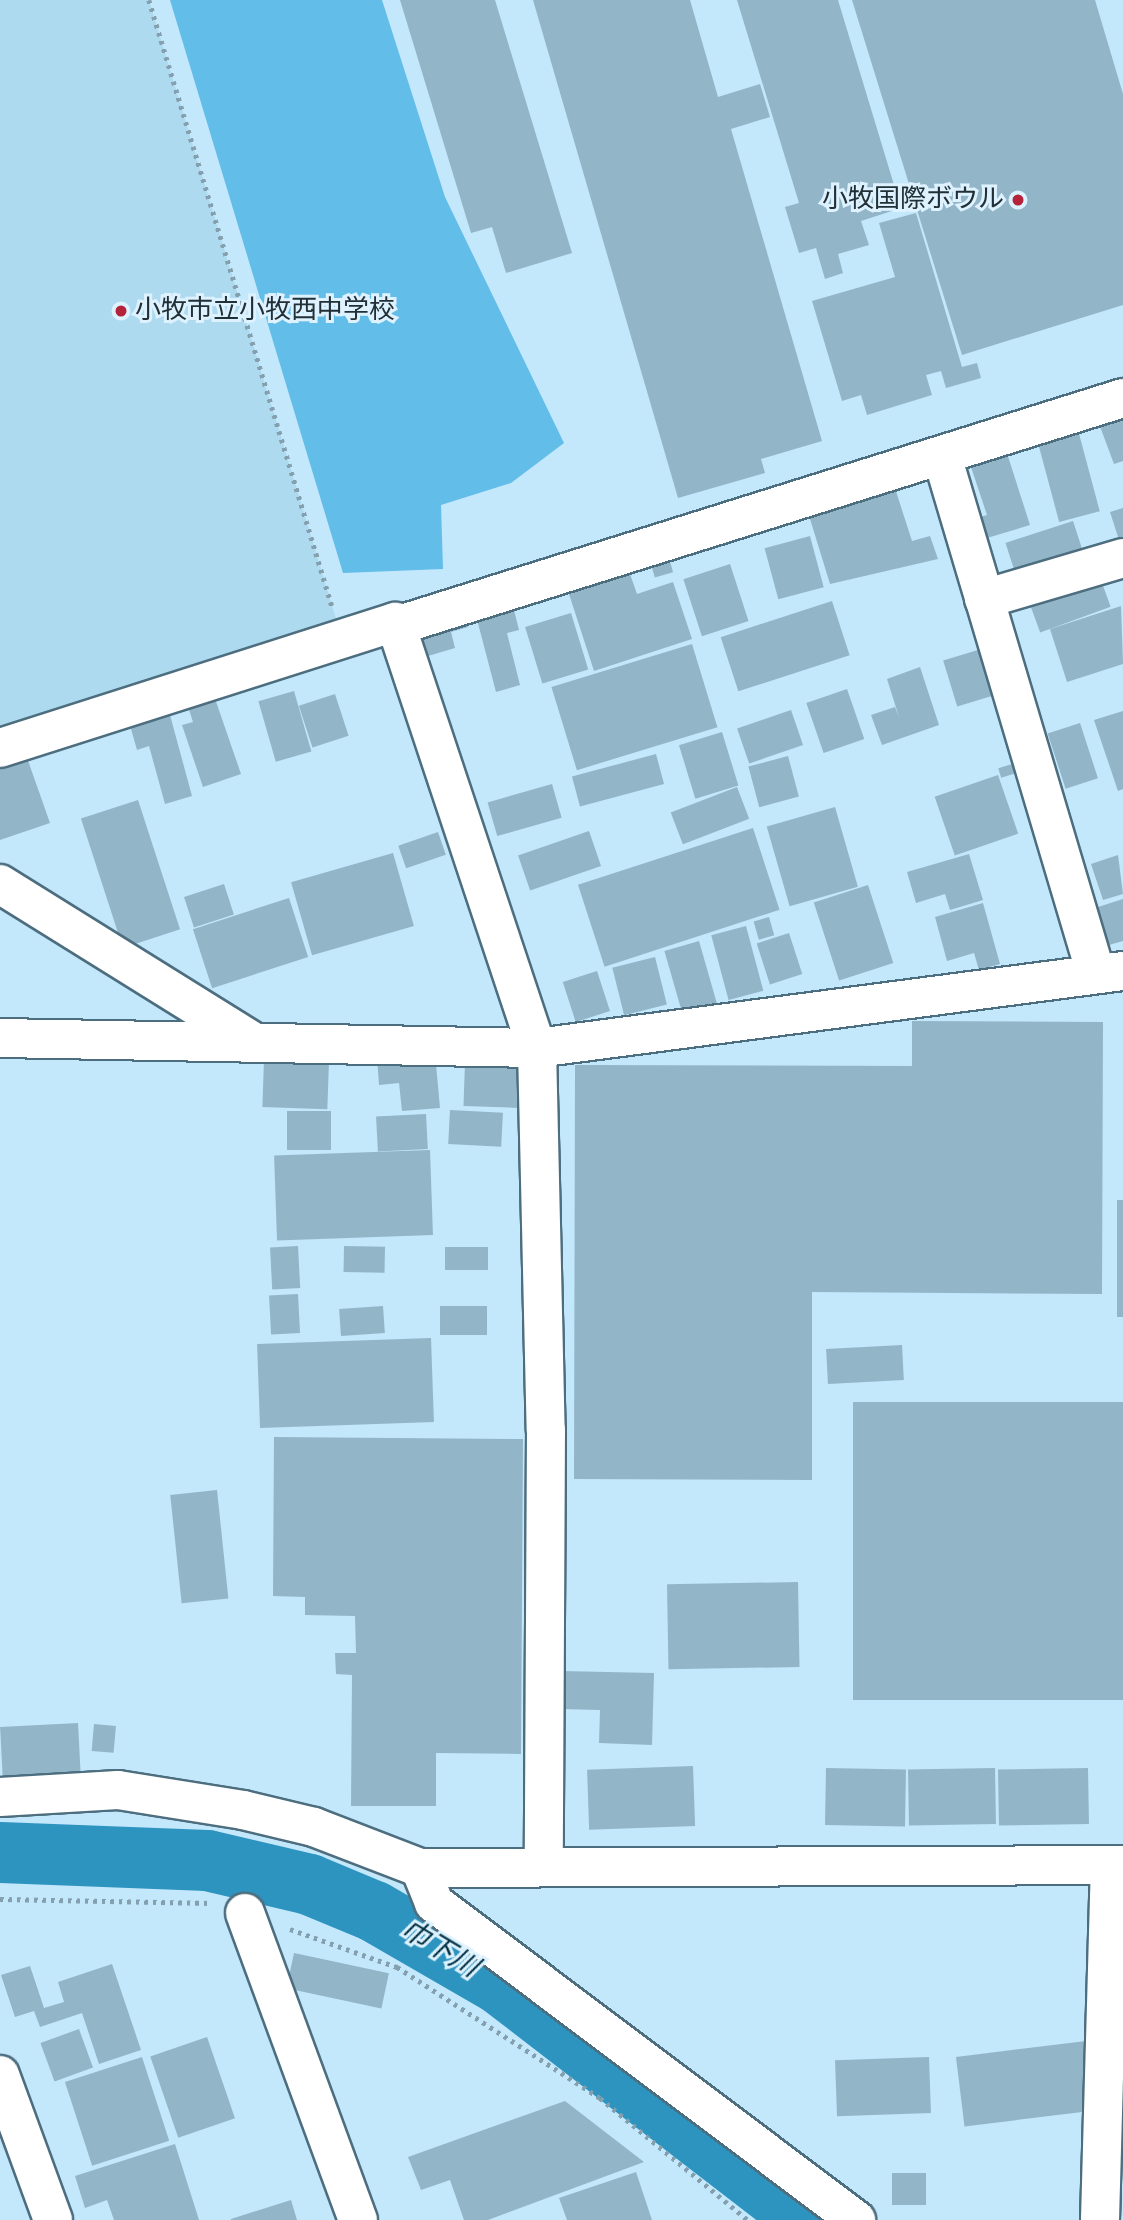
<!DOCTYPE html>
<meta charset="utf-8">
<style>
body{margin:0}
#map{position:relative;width:1123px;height:2220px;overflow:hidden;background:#c3e7fb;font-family:Signika,"Noto Sans JP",sans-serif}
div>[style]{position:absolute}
.built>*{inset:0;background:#aedaf0}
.green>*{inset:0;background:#63bde9}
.river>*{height:61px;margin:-30.5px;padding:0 30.5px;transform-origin:30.5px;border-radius:30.5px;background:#2d94c0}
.building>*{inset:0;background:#93b5c8;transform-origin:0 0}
.path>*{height:4.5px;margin-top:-2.25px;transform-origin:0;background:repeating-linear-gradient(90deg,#849fae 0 3.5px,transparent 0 8.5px)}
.roads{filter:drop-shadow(2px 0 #4d6e7f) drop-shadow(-2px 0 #4d6e7f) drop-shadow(0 2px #4d6e7f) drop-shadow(0 -2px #4d6e7f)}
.minor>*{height:38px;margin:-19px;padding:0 19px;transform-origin:19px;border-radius:19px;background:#fff}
.dots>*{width:19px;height:19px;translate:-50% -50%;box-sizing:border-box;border:4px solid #ddf2fe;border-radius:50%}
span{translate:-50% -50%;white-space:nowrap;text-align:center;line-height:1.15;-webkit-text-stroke:6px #ddf2fe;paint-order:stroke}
.poi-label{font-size:26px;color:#212f36}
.right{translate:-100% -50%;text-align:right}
.left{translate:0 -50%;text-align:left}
.water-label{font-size:28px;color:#012f42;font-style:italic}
</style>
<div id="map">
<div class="built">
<div style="clip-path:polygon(0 0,149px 0,337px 622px,0 730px)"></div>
</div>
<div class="green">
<div style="clip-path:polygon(170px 0,382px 0,445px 197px,564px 443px,511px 483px,441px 505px,443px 569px,343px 573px)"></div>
</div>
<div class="river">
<div style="left:0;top:1852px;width:207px;rotate:2.2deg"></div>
<div style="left:207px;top:1860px;width:105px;rotate:13.2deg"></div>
<div style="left:309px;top:1884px;width:70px;rotate:22.6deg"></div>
<div style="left:374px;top:1911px;width:146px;rotate:30.1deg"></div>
<div style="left:500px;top:1984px;width:387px;rotate:37.6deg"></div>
</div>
<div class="building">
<div style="clip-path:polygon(400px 0,495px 0,572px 253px,506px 273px,492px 227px,471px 233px)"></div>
<div style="clip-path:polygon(533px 0,690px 0,718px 97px,760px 84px,770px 117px,731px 129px,822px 441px,761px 459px,765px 473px,678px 498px)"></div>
<div style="clip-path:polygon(737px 0,838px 0,901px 208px,861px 221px,869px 245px,838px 254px,843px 273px,825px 279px,816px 248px,799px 253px,785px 207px,799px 203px)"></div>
<div style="clip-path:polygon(852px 0,1095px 0,1123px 94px,1123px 305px,962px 355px)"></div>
<div style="clip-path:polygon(916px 213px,962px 367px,977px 363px,981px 378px,946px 388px,941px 371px,926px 375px,932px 395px,867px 415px,861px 395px,842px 401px,812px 301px,895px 277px,879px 223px)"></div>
<div style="clip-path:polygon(1123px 412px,1123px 461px,1114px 464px,1098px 421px)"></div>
<div style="left:1078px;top:430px;width:84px;height:42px;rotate:75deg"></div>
<div style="clip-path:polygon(1004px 444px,1030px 525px,987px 538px,980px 517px,987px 515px,967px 455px)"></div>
<div style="clip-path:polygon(893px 482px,912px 541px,930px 536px,938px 559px,830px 584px,807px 509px)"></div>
<div style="clip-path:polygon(1123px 508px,1123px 542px,1120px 543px,1110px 512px)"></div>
<div style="left:1073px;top:521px;width:35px;height:71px;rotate:72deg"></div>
<div style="left:810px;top:536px;width:53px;height:47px;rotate:75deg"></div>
<div style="left:667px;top:551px;width:22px;height:19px;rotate:74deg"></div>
<div style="left:730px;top:564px;width:60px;height:49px;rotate:72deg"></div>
<div style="left:1098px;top:572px;width:37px;height:75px;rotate:70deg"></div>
<div style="clip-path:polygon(630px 574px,637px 594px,673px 582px,692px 639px,594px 671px,569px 594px)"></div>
<div style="clip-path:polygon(511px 598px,519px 630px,507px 633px,520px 685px,496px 692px,474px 608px)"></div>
<div style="left:832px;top:601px;width:57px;height:117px;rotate:72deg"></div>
<div style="clip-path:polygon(1121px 606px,1123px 664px,1067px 682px,1050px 629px)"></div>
<div style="clip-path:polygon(464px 612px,468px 627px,451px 632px,455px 648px,428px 656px,419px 624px)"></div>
<div style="left:571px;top:613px;width:59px;height:48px;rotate:73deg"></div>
<div style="left:692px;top:644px;width:87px;height:147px;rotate:73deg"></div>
<div style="left:991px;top:646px;width:48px;height:50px;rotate:73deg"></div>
<div style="clip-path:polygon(920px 667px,939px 725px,882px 745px,871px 715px,895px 707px,899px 717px,887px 679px)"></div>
<div style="clip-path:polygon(211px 687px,241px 774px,203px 787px,182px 725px,193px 722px,185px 697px)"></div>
<div style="left:847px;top:689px;width:53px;height:43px;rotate:71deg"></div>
<div style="left:294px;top:691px;width:63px;height:37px;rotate:74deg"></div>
<div style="left:335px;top:694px;width:44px;height:38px;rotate:72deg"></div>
<div style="clip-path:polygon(167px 704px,192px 796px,165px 804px,149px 746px,137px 750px,127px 715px)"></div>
<div style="left:791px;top:710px;width:37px;height:57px;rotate:71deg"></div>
<div style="clip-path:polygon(1123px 711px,1123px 789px,1118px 791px,1094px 720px)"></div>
<div style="left:1080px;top:723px;width:58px;height:34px;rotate:72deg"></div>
<div style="left:722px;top:732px;width:56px;height:45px;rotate:73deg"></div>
<div style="clip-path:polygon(25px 752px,50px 823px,0 840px,0 760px)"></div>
<div style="left:656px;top:754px;width:31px;height:87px;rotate:75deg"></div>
<div style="left:788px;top:756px;width:42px;height:41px;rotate:75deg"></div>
<div style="left:1025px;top:760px;width:10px;height:28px;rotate:73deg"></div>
<div style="left:998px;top:775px;width:62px;height:67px;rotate:71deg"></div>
<div style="left:552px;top:784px;width:35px;height:67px;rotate:74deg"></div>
<div style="left:737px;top:787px;width:34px;height:71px;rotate:69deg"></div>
<div style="left:138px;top:800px;width:136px;height:60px;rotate:72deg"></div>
<div style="left:835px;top:807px;width:83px;height:71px;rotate:74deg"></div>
<div style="left:753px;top:828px;width:86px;height:184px;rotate:72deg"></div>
<div style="left:589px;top:831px;width:37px;height:75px;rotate:71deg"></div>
<div style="left:438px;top:832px;width:24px;height:42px;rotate:71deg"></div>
<div style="left:393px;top:853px;width:76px;height:106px;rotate:74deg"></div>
<div style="clip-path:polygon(969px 854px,983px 900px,950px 910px,945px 894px,916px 903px,907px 872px)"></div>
<div style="clip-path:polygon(1118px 855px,1123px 894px,1103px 900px,1091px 864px)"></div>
<div style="left:224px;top:884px;width:32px;height:42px;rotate:72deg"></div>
<div style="left:868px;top:885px;width:82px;height:57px;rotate:72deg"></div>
<div style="left:289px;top:898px;width:62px;height:101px;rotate:72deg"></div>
<div style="clip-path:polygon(1123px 899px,1123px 941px,1109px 945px,1098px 907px)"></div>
<div style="clip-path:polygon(983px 903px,1000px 964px,979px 970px,974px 953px,947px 961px,935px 917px)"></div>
<div style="left:769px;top:917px;width:19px;height:16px;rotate:74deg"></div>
<div style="left:746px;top:926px;width:67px;height:36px;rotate:75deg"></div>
<div style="left:789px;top:933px;width:43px;height:34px;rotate:72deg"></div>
<div style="left:699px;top:941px;width:66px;height:36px;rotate:74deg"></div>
<div style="left:655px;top:957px;width:49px;height:44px;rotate:76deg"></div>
<div style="left:597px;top:971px;width:42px;height:36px;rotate:72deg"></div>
<div style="clip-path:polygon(912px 1021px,1103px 1022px,1102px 1294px,812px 1292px,812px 1480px,574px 1479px,575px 1065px,912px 1066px)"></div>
<div style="clip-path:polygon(435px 1053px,440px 1108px,402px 1111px,399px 1083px,379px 1085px,377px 1057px)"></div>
<div style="left:264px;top:1060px;width:65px;height:47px;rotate:2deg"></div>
<div style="left:465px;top:1063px;width:55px;height:43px;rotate:2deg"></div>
<div style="left:450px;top:1110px;width:53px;height:34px;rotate:3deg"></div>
<div style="left:287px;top:1111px;width:44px;height:39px"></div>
<div style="left:426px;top:1114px;width:35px;height:50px;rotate:87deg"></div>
<div style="left:430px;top:1150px;width:85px;height:156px;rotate:88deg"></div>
<div style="left:1117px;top:1200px;width:6px;height:117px"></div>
<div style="left:298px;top:1246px;width:42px;height:28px;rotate:87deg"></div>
<div style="left:344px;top:1246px;width:41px;height:26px;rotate:1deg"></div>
<div style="left:488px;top:1247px;width:23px;height:43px;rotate:90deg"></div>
<div style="left:298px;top:1294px;width:39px;height:29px;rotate:87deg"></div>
<div style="left:383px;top:1306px;width:27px;height:44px;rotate:86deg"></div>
<div style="left:487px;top:1306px;width:29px;height:47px;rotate:90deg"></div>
<div style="left:431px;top:1338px;width:84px;height:174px;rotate:88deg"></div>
<div style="left:902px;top:1345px;width:35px;height:76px;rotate:87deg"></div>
<div style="left:853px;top:1402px;width:270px;height:298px"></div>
<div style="clip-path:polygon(274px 1437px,523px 1439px,521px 1754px,436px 1753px,436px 1806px,351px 1806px,352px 1675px,336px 1674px,335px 1653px,356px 1653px,355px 1616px,305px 1615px,305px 1597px,273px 1596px)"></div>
<div style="left:217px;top:1490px;width:109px;height:47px;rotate:84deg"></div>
<div style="left:798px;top:1582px;width:85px;height:131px;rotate:89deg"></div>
<div style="clip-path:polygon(561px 1671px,654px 1673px,652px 1745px,599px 1743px,600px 1710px,559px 1709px)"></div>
<div style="left:78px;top:1723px;width:51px;height:78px;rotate:87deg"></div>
<div style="left:94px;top:1724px;width:22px;height:27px;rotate:5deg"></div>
<div style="left:693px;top:1766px;width:60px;height:106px;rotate:88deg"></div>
<div style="left:826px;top:1768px;width:80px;height:57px;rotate:1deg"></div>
<div style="left:995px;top:1768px;width:56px;height:87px;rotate:89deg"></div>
<div style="left:1088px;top:1768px;width:56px;height:90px;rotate:89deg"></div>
<div style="left:294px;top:1953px;width:97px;height:36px;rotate:12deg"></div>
<div style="clip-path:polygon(112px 1964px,141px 2050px,99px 2064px,82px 2013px,40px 2027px,34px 2011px,15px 2017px,1px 1975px,30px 1966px,44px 2008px,64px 2002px,58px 1982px)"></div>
<div style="left:79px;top:2029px;width:41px;height:41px;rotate:70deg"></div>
<div style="left:207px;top:2037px;width:86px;height:60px;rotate:71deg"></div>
<div style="left:1086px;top:2041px;width:70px;height:131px;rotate:83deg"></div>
<div style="left:142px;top:2057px;width:88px;height:81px;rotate:72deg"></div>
<div style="left:929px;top:2057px;width:56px;height:94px;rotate:88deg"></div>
<div style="clip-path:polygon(565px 2101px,644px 2162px,488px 2220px,464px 2220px,450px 2180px,421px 2190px,408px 2157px)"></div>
<div style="clip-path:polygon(175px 2144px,199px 2220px,114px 2220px,107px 2200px,85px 2208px,75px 2176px)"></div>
<div style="clip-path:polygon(636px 2172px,652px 2220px,567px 2220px,559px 2198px)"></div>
<div style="left:892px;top:2173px;width:34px;height:32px"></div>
<div style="clip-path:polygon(291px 2200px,297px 2220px,231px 2220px,231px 2219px)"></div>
</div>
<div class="path">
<div style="left:149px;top:0;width:633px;rotate:73.2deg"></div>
<div style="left:0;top:1899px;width:212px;rotate:1.1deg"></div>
<div style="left:290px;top:1929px;width:114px;rotate:19.6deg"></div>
<div style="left:397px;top:1967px;width:242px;rotate:32.8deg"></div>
<div style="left:600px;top:2098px;width:192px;rotate:39.5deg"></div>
</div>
<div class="roads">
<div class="minor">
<div style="left:942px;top:456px;width:540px;rotate:73.44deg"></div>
<div style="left:984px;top:599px;width:145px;rotate:-16.4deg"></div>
<div style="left:396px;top:626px;width:762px;rotate:-17.41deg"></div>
<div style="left:0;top:748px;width:415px;rotate:-17.7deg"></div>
<div style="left:395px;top:622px;width:449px;rotate:71.6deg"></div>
<div style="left:537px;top:1048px;width:382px;rotate:88.7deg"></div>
<div style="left:546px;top:1430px;width:434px;rotate:90.3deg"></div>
<div style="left:0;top:884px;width:299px;rotate:31.9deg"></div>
<div style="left:0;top:1038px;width:537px;rotate:1.07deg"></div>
<div style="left:537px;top:1048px;width:591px;rotate:-7.49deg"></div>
<div style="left:0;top:1797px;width:118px;rotate:-3.4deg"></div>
<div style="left:118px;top:1790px;width:127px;rotate:9.1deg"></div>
<div style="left:243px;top:1810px;width:73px;rotate:13.5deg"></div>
<div style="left:314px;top:1827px;width:114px;rotate:21.1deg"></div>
<div style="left:420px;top:1868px;width:703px;rotate:-0.24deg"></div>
<div style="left:420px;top:1868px;width:38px;rotate:68deg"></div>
<div style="left:434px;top:1903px;width:528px;rotate:36.91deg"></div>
<div style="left:245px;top:1913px;width:327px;rotate:69.8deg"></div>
<div style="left:0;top:2075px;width:154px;rotate:69.9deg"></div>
<div style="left:1100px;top:2220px;width:355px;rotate:-88.4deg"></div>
</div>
</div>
<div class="dots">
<div style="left:1018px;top:200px;background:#b5233a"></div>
<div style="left:121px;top:311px;background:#b5233a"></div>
</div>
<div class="poi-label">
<span class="right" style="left:1004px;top:200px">小牧国際ボウル</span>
<span class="left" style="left:135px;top:311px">小牧市立小牧西中学校</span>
</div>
<div class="water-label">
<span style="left:440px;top:1948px;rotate:31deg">巾下川</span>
</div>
</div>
